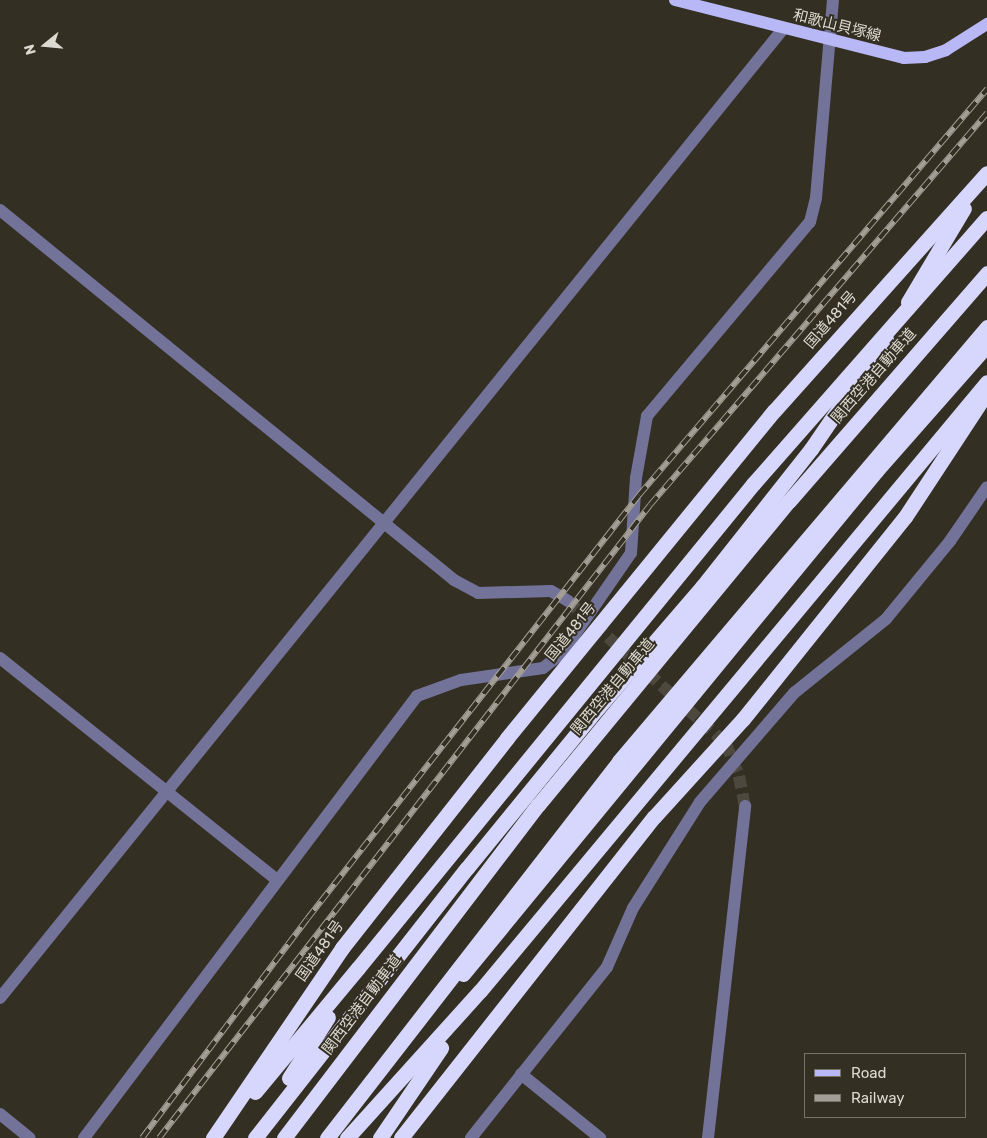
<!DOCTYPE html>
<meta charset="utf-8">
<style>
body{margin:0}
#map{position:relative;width:987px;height:1138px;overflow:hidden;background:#342f23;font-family:Rubik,"Noto Sans JP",sans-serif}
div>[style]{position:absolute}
.minor-tunnel>*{height:12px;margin-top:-6px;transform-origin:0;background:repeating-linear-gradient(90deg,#4d483d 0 12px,transparent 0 18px)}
.minor>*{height:12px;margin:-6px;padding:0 6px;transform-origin:6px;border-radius:6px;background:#737399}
.major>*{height:12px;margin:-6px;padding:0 6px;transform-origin:6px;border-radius:6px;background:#b9b8f6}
.highway>*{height:15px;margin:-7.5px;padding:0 7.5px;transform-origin:7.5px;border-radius:7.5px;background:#d7d7fd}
.rail>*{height:5.5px;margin-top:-2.75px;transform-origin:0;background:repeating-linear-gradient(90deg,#342f23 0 11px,#a39f96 0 22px);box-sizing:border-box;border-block:1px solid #a39f96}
.highway-bridge>*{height:15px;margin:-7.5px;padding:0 7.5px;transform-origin:7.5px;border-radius:7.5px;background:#d7d7fd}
span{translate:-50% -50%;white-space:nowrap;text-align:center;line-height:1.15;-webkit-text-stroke:4px #342f23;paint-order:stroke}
.street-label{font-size:15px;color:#dcd9d1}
.legend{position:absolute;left:804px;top:1053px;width:162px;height:65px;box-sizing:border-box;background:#342f23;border:1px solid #777369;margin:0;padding:6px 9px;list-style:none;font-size:15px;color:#dcd9d1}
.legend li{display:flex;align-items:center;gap:10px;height:25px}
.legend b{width:25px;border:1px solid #777369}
.north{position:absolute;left:20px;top:20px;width:50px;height:50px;-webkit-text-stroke:4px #342f23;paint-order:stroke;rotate:253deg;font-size:14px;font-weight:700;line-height:20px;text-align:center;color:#dcd9d1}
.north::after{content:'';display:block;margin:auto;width:18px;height:22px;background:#dcd9d1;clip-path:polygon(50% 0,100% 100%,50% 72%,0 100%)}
</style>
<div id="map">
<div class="minor-tunnel">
<div style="left:568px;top:601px;width:213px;rotate:42.1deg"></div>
<div style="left:726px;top:744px;width:35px;rotate:68deg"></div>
<div style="left:739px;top:776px;width:31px;rotate:79deg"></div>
</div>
<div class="minor">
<div style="left:0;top:210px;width:586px;rotate:39.18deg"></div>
<div style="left:454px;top:580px;width:27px;rotate:28deg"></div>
<div style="left:478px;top:593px;width:73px;rotate:-1.6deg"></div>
<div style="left:551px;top:591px;width:20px;rotate:30deg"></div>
<div style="left:0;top:658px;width:355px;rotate:38.7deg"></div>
<div style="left:0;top:998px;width:1246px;rotate:-51.06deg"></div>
<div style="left:521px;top:1074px;width:102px;rotate:39deg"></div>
<div style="left:0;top:1114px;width:38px;rotate:39deg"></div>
<div style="left:84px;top:1138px;width:553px;rotate:-53.01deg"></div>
<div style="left:417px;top:696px;width:47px;rotate:-20deg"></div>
<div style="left:461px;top:680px;width:83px;rotate:-8.3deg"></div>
<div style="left:543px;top:668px;width:24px;rotate:-38deg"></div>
<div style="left:562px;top:653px;width:121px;rotate:-55.4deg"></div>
<div style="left:631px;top:553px;width:75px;rotate:-86.2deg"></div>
<div style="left:636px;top:478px;width:63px;rotate:-79.9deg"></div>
<div style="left:647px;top:416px;width:253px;rotate:-50deg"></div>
<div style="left:810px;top:222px;width:25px;rotate:-76deg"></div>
<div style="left:816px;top:198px;width:199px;rotate:-85.1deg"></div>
<div style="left:471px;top:1138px;width:218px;rotate:-51.5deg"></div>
<div style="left:607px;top:967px;width:64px;rotate:-66.2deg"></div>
<div style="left:633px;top:908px;width:125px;rotate:-57.7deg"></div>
<div style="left:700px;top:802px;width:144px;rotate:-49.2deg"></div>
<div style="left:794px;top:693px;width:118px;rotate:-38.8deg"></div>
<div style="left:886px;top:619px;width:101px;rotate:-50.6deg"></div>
<div style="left:950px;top:541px;width:65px;rotate:-55.6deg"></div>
<div style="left:708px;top:1138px;width:334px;rotate:-83.6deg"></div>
</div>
<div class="major">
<div style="left:675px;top:0;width:236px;rotate:14.2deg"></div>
<div style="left:904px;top:58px;width:21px;rotate:-3deg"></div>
<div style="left:925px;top:57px;width:22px;rotate:-18deg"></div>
<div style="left:946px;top:50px;width:49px;rotate:-32.4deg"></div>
</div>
<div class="highway">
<div style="left:908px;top:302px;width:109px;rotate:-59.2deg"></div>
<div style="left:463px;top:974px;width:651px;rotate:-50.61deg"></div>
<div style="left:876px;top:471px;width:168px;rotate:-48.6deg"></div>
<div style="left:289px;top:1078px;width:72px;rotate:-57.4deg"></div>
<div style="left:255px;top:1092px;width:161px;rotate:-50.3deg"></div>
<div style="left:213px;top:1138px;width:230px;rotate:-55.8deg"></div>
<div style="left:342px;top:948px;width:267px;rotate:-51.8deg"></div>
<div style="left:507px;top:738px;width:422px;rotate:-50.8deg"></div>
<div style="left:774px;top:411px;width:319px;rotate:-48.2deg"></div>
<div style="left:255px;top:1138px;width:343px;rotate:-51.9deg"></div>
<div style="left:467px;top:868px;width:195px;rotate:-50.8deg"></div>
<div style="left:590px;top:717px;width:172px;rotate:-49.3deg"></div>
<div style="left:702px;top:587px;width:176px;rotate:-51.7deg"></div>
<div style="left:811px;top:449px;width:133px;rotate:-55.7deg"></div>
<div style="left:347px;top:1138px;width:198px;rotate:-47.9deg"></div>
<div style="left:380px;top:1138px;width:109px;rotate:-55.9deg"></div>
<div style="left:401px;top:1138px;width:409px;rotate:-51.8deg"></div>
<div style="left:654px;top:817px;width:132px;rotate:-47.8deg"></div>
<div style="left:743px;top:719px;width:259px;rotate:-51.3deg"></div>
<div style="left:905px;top:517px;width:149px;rotate:-56.7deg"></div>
</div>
<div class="rail">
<div style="left:142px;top:1138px;width:274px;rotate:-53deg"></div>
<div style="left:307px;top:919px;width:539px;rotate:-51.94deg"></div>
<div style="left:639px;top:495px;width:535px;rotate:-49.4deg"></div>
<div style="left:159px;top:1138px;width:801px;rotate:-52.2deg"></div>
<div style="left:650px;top:505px;width:517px;rotate:-49.31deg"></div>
</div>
<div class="highway-bridge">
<div style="left:358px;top:968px;width:625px;rotate:-50.78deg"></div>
<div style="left:753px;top:484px;width:354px;rotate:-48.7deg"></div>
<div style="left:480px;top:991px;width:792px;rotate:-50.22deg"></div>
<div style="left:284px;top:1138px;width:419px;rotate:-52.7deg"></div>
<div style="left:538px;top:805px;width:394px;rotate:-50.5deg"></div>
<div style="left:789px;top:501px;width:302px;rotate:-49deg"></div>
<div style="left:327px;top:1138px;width:477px;rotate:-52.2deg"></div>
<div style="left:619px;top:761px;width:569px;rotate:-49.7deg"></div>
</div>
<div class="street-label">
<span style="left:837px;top:26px;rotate:14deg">和歌山貝塚線</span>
<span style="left:831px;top:320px;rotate:-49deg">国道481号</span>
<span style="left:874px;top:376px;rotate:-49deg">関西空港自動車道</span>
<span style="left:571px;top:632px;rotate:-51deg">国道481号</span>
<span style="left:613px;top:687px;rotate:-50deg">関西空港自動車道</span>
<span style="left:320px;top:951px;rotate:-55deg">国道481号</span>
<span style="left:362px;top:1005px;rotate:-53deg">関西空港自動車道</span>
</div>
<ul class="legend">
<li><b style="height:6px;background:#b9b8f6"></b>Road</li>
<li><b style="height:6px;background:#a39f96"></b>Railway</li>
</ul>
<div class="north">N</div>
</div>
